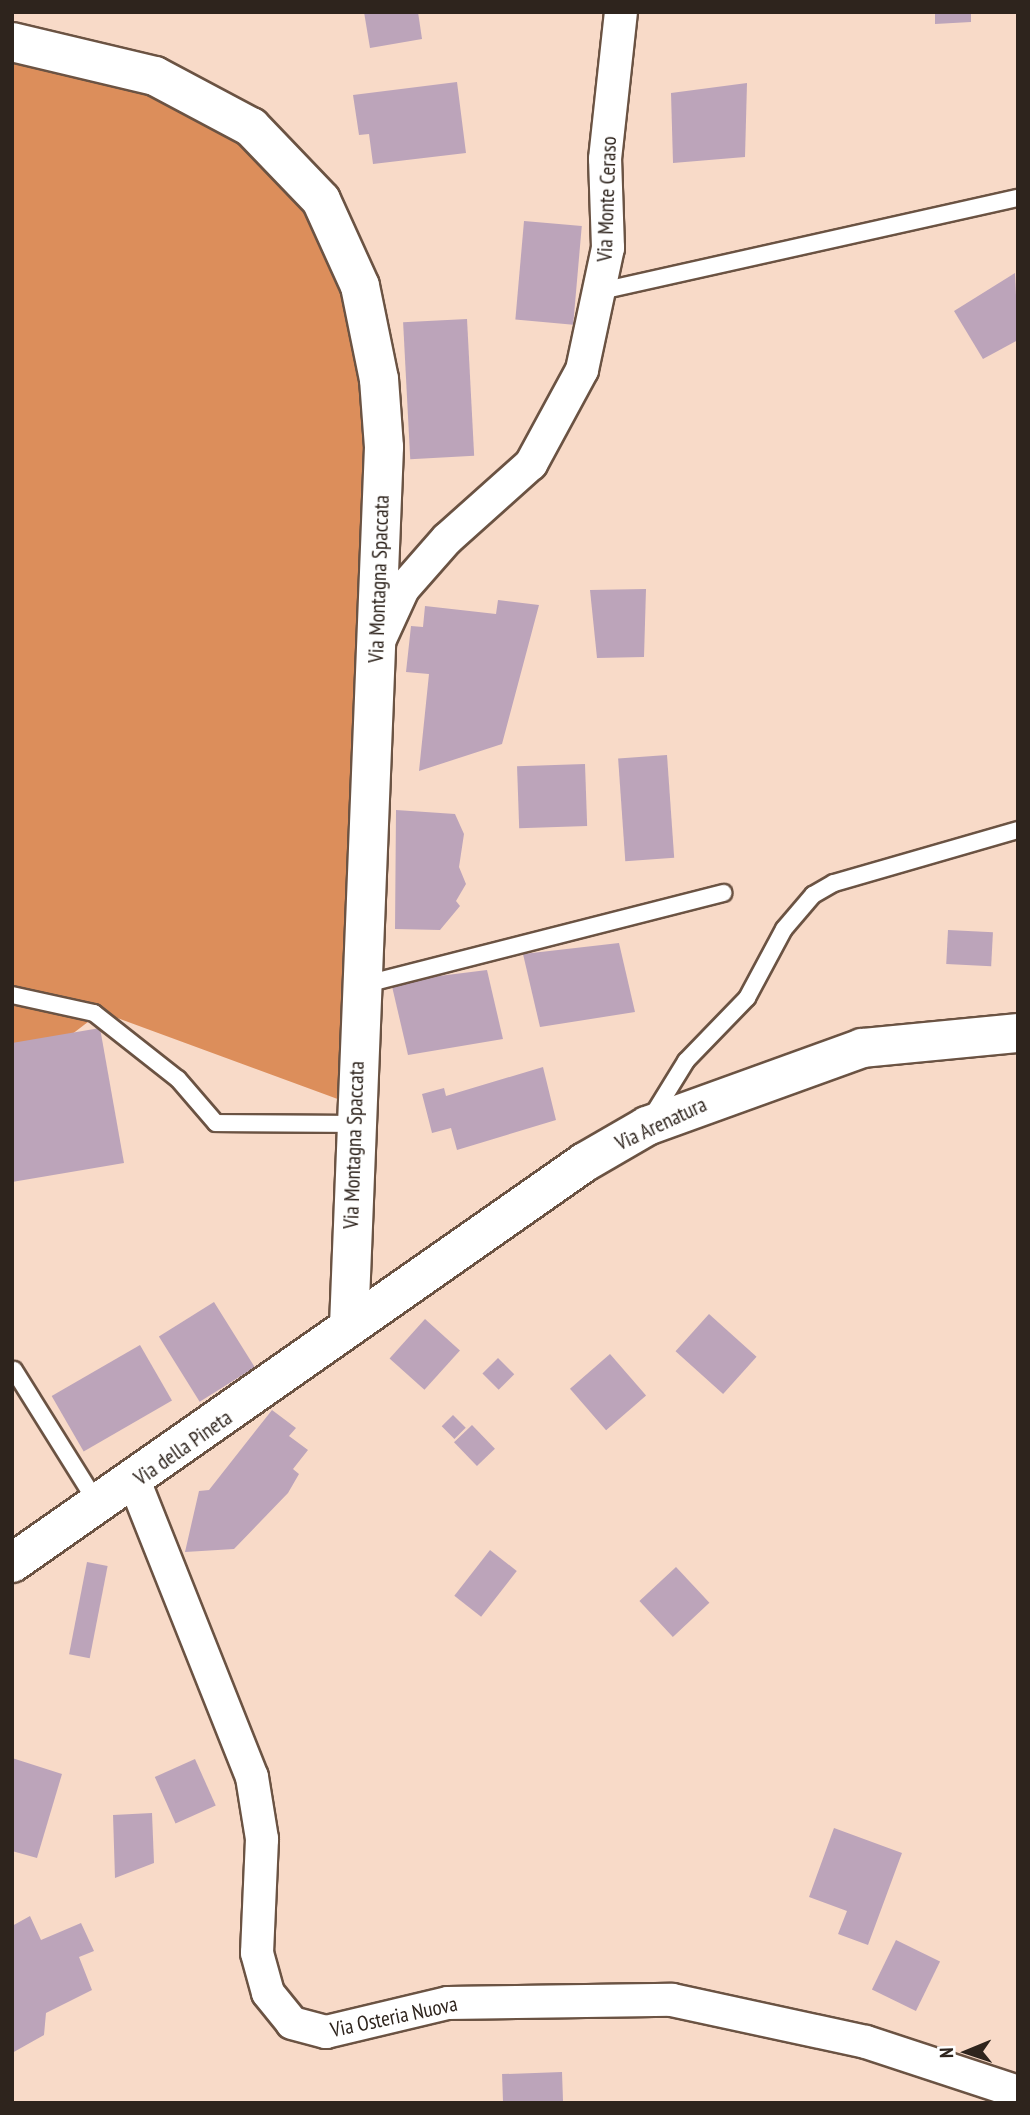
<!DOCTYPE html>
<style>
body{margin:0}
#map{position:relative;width:1030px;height:2115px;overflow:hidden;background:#f8dac8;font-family:"PT Sans Narrow",sans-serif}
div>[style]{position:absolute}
.forest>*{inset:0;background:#dc8e5b}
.building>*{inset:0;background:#bca4ba;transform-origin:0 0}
.roads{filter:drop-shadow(2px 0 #6b5343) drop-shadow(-2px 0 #6b5343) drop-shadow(0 2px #6b5343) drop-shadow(0 -2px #6b5343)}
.service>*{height:16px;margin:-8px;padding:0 8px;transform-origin:8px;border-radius:8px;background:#fff}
.minor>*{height:32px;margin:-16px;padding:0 16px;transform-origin:16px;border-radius:16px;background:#fff}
.tertiary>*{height:38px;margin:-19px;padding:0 19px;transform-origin:19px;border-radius:19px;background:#fff}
span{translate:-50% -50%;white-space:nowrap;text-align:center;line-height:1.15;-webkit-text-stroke:7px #fff;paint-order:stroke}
.street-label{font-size:21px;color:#2e241d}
.frame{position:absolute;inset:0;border:14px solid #2e241d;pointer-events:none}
.north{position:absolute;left:932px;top:2017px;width:70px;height:70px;-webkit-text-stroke:5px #fff;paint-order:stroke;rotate:268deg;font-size:19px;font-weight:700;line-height:28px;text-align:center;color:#2e241d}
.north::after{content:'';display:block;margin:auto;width:24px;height:32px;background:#2e241d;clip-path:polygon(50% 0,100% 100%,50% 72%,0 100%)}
</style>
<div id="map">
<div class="forest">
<div style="clip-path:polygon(12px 42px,143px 73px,276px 148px,370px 327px,354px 1105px,101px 1012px,12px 1080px)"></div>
</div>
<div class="building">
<div style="clip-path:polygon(364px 12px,418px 12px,422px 39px,370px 48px)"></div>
<div style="clip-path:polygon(935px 12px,971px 12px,971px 22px,935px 24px)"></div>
<div style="clip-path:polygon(457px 82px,466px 153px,373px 164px,369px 134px,359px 135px,353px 95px)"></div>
<div style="clip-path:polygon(747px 83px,745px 157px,673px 163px,671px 93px)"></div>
<div style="left:524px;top:221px;width:58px;height:99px;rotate:5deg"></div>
<div style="clip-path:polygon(1015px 273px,1018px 340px,983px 359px,954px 311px)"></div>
<div style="left:467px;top:319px;width:137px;height:64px;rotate:87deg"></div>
<div style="clip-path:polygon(646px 589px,644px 657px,597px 658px,590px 590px)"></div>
<div style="clip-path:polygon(498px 600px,539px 605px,502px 744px,419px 771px,429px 674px,406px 672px,411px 626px,423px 627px,425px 606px,496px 614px)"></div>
<div style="left:667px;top:755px;width:103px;height:49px;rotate:86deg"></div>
<div style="left:585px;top:764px;width:62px;height:68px;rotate:88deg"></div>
<div style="clip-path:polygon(396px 810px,455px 814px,464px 834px,459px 867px,466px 884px,456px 901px,460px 906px,440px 930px,395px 929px)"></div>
<div style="left:948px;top:930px;width:45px;height:34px;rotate:3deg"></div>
<div style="clip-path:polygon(619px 943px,635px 1012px,540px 1027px,523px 954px)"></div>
<div style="clip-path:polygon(487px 970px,503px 1039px,408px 1055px,391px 982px)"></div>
<div style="clip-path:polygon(100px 1028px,124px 1163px,12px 1182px,12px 1043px)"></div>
<div style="clip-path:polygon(543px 1067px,556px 1120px,457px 1150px,451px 1128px,432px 1133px,422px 1094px,444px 1088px,446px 1096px)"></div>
<div style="left:214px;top:1302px;width:77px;height:65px;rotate:58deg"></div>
<div style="left:709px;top:1314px;width:64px;height:50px;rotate:42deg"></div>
<div style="left:425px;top:1319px;width:47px;height:53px;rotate:42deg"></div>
<div style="left:140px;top:1345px;width:64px;height:102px;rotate:60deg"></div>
<div style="left:610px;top:1354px;width:55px;height:53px;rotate:49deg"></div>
<div style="left:498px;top:1358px;width:23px;height:22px;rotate:45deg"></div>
<div style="clip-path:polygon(272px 1410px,296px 1428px,289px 1436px,308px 1450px,293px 1469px,299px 1474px,288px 1493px,234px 1549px,185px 1552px,199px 1491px,209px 1490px)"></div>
<div style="left:453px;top:1415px;width:18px;height:16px;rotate:45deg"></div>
<div style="left:472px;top:1425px;width:33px;height:25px;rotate:46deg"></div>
<div style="left:490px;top:1550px;width:34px;height:58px;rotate:38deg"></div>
<div style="left:87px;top:1562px;width:21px;height:94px;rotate:11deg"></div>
<div style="left:676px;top:1567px;width:49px;height:50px;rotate:47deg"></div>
<div style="clip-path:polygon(12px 1758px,62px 1774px,37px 1858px,12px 1851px)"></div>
<div style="left:195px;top:1759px;width:51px;height:44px;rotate:66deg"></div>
<div style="clip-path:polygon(152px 1813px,154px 1863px,115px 1878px,113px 1815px)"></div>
<div style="clip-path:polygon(834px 1828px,902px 1853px,868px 1945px,838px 1934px,847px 1911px,809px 1897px)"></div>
<div style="clip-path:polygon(30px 1916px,41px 1940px,81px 1923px,94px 1951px,79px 1957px,92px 1990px,46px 2013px,44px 2035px,12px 2053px,12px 1926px)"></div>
<div style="left:896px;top:1940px;width:49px;height:55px;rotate:26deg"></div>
<div style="left:562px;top:2072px;width:31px;height:60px;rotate:88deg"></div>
</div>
<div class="roads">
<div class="service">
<div style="left:601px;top:291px;width:427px;rotate:-12.6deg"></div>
<div style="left:362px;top:985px;width:373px;rotate:-14.3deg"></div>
<div style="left:12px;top:995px;width:84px;rotate:12.4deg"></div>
<div style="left:94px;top:1013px;width:107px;rotate:38.2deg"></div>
<div style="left:178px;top:1079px;width:58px;rotate:49.2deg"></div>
<div style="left:216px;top:1123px;width:138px;rotate:0.4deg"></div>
<div style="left:651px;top:1118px;width:67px;rotate:-58.4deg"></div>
<div style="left:686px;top:1061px;width:88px;rotate:-45.9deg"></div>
<div style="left:747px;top:998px;width:78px;rotate:-61.8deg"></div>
<div style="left:784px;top:929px;width:45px;rotate:-49.5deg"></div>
<div style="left:813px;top:895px;width:24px;rotate:-30deg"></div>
<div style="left:834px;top:883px;width:191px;rotate:-16.1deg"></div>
<div style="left:14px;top:1370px;width:157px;rotate:58deg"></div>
</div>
<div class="minor">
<div style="left:380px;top:639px;width:55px;rotate:-65.3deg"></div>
<div style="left:403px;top:589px;width:67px;rotate:-48.7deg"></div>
<div style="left:447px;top:539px;width:113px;rotate:-41.8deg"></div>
<div style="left:531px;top:464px;width:107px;rotate:-61.5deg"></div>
<div style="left:582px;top:370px;width:125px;rotate:-78deg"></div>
<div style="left:608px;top:248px;width:89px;rotate:-91.9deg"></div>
<div style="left:605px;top:159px;width:148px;rotate:-83.8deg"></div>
<div style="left:135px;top:1483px;width:316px;rotate:68.3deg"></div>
<div style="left:252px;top:1777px;width:63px;rotate:80.8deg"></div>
<div style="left:262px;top:1839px;width:114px;rotate:92.5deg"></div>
<div style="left:257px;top:1953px;width:41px;rotate:74.6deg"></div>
<div style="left:268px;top:1993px;width:38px;rotate:51deg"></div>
<div style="left:292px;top:2023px;width:35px;rotate:15deg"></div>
<div style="left:326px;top:2032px;width:125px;rotate:-13.4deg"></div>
<div style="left:448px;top:2003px;width:224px;rotate:-0.8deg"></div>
<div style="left:672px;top:2000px;width:198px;rotate:12.2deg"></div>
<div style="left:866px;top:2042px;width:160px;rotate:18.2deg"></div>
</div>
<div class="tertiary">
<div style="left:12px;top:42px;width:147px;rotate:13.4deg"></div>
<div style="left:155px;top:76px;width:109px;rotate:28deg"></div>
<div style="left:251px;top:127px;width:101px;rotate:46.2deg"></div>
<div style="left:321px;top:200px;width:94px;rotate:65.6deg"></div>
<div style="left:360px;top:286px;width:95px;rotate:78.5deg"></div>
<div style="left:379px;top:379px;width:68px;rotate:85.8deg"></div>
<div style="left:384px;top:447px;width:880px;rotate:92.28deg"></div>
<div style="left:12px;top:1563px;width:699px;rotate:-34.99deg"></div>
<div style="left:585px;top:1162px;width:72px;rotate:-30.1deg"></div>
<div style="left:647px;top:1126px;width:229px;rotate:-19.9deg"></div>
<div style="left:862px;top:1048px;width:157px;rotate:-5.5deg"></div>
</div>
</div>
<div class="street-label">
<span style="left:607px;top:199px;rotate:-88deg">Via Monte Ceraso</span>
<span style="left:379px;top:579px;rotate:-88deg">Via Montagna Spaccata</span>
<span style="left:661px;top:1124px;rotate:-25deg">Via Arenatura</span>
<span style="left:354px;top:1145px;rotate:-88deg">Via Montagna Spaccata</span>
<span style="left:183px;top:1448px;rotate:-35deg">Via della Pineta</span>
<span style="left:394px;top:2017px;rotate:-12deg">Via Osteria Nuova</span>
</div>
<div class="frame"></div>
<div class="north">N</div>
</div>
